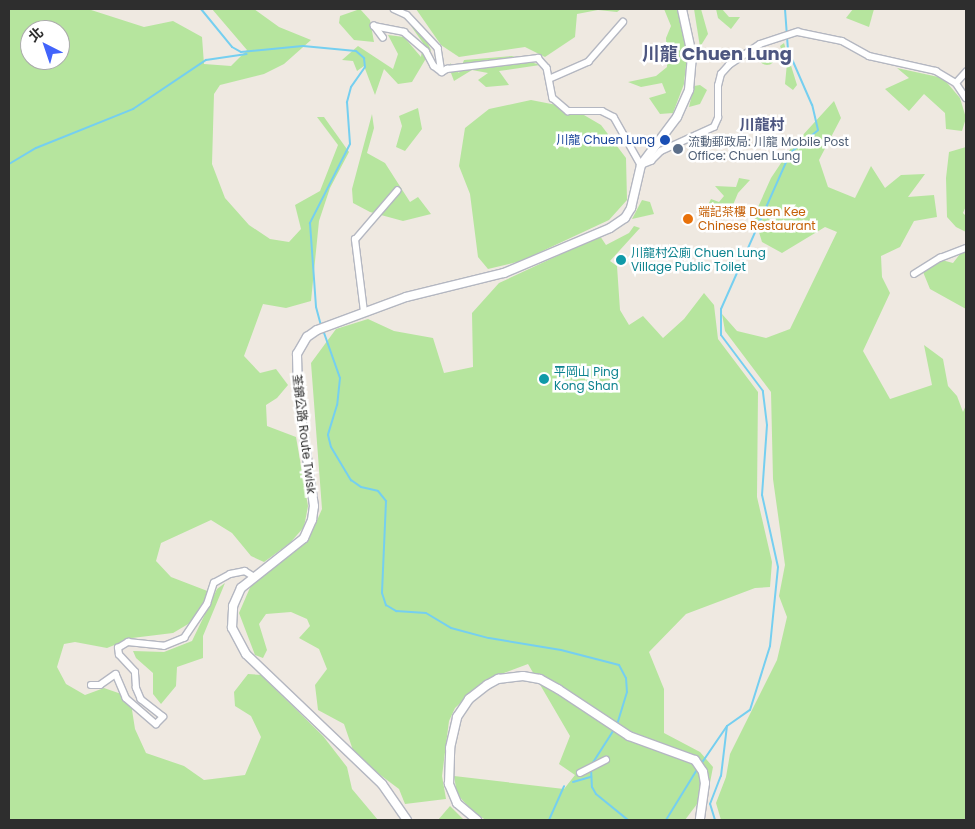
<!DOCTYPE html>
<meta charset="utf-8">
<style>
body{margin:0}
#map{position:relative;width:975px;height:829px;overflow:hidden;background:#efe9e1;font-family:Poppins,"Noto Sans TC",sans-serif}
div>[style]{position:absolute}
.green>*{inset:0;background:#b6e59e}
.round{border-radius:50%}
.stream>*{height:2px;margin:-1px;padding:0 1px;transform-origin:1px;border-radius:1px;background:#75cff0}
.roads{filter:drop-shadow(1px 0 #b4b7c1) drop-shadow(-1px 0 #b4b7c1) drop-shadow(0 1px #b4b7c1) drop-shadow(0 -1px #b4b7c1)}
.minor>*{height:5.5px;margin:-2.75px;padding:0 2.75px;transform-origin:2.75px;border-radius:2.75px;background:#fff}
.secondary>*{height:8px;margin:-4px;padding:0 4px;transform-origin:4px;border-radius:4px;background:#fff}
.dots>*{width:14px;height:14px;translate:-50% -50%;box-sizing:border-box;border:2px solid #fff;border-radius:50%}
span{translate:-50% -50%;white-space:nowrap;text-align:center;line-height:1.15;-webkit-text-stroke:5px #fff;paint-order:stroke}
.transit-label{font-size:12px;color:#164399}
.right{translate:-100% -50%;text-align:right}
.service-label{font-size:12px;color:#4e5e75}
.left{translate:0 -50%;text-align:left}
.food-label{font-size:12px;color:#c56008}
.culture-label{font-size:12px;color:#0d838f}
.street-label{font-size:12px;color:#2e2e2e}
.quarter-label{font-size:15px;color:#4d5680;font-weight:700}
.district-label{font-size:18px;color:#4d5680;font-weight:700}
.frame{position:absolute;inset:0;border:10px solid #2e2e2e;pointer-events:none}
.north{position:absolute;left:20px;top:20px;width:50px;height:50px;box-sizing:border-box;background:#fff;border:1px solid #ababab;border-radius:50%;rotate:319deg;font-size:14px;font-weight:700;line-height:20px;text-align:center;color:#2e2e2e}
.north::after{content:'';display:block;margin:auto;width:18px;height:22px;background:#4264fb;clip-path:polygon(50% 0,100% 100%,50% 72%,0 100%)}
</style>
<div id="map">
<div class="green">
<div style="clip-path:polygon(evenodd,9px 9px,88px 9px,144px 27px,173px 21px,202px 37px,204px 64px,231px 66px,247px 50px,212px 9px,254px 9px,279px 27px,311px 40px,284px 64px,264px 74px,220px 85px,214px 94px,212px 164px,225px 198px,249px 225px,270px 239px,289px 242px,301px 229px,295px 205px,320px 191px,338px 145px,317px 117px,324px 117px,349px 152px,330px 188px,319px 221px,311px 301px,286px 308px,263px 304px,244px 356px,260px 373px,276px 369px,288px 385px,277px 398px,266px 405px,267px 426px,296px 437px,308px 506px,304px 527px,290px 543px,264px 562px,251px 556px,232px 533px,211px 520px,161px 543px,156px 561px,171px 577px,210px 592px,195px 620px,173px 633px,132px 638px,107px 648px,75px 642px,64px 644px,57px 667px,66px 684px,85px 695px,104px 688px,130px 697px,135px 729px,146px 753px,184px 766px,204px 780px,245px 775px,261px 737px,251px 716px,235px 706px,234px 692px,248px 674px,261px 675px,323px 736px,347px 767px,352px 789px,378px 820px,9px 820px,9px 9px,30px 30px,60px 30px,60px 60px,30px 60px,30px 30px)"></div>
<div style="clip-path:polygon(360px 9px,370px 20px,374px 42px,354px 40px,339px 23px,340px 16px)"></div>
<div style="clip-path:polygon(416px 9px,621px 9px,617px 12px,598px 10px,577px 14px,575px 37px,545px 57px,525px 47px,459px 57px,441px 45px)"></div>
<div style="clip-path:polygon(664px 9px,678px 9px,680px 12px,687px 56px,684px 84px,673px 113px,660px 114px,649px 98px,666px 93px,662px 83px,641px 87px,628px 82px,656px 76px,667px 67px,666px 38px,671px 26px)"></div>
<div style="clip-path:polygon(694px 9px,701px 9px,708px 34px,700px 47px)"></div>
<div style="clip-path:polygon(716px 9px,722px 9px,729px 17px,740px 17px,731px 29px,718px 18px)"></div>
<div style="clip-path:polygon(853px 9px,874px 9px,869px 27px,846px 18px)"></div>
<div style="clip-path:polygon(411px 26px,423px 34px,431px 50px,412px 82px,398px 84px,384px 69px,375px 95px,364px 66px,357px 71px,353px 61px,342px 60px,358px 46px,393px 69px,398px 54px,388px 35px,404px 37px,421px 57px,423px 43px)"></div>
<div style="clip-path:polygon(784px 43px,797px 85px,793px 90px,785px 84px,787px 63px,780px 46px)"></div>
<div class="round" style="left:759px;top:49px;width:16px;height:16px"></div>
<div style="clip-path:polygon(512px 56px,540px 65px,499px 71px,509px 85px,486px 87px,478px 80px,488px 73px,472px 70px,454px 81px,451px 73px,450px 63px,459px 73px,464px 60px)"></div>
<div style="clip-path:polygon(897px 68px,943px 78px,960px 98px,966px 118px,962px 131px,946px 129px,945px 113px,924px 94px,909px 111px,885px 89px,909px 78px)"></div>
<div style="clip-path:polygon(700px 85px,707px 90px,700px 104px,689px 107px,694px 86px)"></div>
<div style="clip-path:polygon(531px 100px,572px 108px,601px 125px,626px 158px,627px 200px,609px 220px,521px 261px,488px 269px,478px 257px,470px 194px,459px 166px,465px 128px,489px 109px)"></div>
<div style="clip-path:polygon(834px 101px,841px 118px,819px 160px,828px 187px,855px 198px,871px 166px,885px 188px,901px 175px,925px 174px,908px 197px,934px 195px,937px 217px,914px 221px,900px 247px,881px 256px,882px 277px,890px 293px,863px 351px,890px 399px,932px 385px,924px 345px,943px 359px,948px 386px,957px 396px,963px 412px,966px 405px,966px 820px,721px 820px,716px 803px,726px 777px,730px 754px,777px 660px,787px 617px,779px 596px,785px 565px,773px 479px,771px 392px,725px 331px,722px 314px,737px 331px,766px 338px,790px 329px,837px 232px,825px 227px,782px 253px,762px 242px,754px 216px,771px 178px,791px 148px)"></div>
<div style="clip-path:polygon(418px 108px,422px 129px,405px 151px,396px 147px,402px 126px,399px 116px)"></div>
<div style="clip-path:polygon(372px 114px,374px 128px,367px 153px,385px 163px,410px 202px,418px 197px,431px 214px,403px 221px,370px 212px,353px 203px,352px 189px)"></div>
<div style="clip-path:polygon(966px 147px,966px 206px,963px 213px,966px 216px,966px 232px,956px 227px,947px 217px,946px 178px,949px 152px)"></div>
<div style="clip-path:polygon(739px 178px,750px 180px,738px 193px,733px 205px,727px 204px,725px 218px,709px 203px,711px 199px,719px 202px,724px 196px,715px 186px,736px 187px)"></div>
<div style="clip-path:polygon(642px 200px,650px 202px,654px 214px,632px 219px)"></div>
<div style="clip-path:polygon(634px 226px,640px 228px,610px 261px,617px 266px,620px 310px,629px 325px,643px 316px,663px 338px,684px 319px,704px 293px,714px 305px,718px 339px,758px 392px,757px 497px,772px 562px,770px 587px,755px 588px,686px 614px,649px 652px,664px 689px,664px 733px,700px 752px,713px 767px,709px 788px,685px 820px,486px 820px,474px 813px,457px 794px,454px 776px,564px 789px,575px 775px,559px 764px,570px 736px,528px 664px,485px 680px,455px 708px,449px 721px,442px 776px,446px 799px,405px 804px,399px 789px,355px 756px,344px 724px,318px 710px,315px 685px,327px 669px,319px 649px,299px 638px,310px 626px,307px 619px,291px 612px,266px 614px,259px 624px,267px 650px,263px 658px,255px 655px,239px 613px,252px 583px,308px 541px,322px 509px,311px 363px,336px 329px,368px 319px,394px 331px,433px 338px,444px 373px,473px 367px,472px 313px,499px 283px,600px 236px,606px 245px,629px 233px)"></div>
<div style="clip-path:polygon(966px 252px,966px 309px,930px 289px,921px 267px,938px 259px,953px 263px,960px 254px)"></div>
<div style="clip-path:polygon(225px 583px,203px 636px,203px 658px,177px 667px,176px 686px,161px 704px,153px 694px,153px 673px,136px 658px,133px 651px,164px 652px,192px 641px,217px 589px)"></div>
<div style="clip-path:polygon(450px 806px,464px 820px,438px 820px)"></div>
</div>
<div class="stream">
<div style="left:201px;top:9px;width:49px;rotate:50.8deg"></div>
<div style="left:232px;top:47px;width:10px;rotate:29deg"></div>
<div style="left:241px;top:52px;width:62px;rotate:-5.5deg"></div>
<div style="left:303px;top:46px;width:53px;rotate:5.4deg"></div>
<div style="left:356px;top:51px;width:11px;rotate:41deg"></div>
<div style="left:364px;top:58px;width:9px;rotate:84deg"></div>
<div style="left:365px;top:67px;width:24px;rotate:125deg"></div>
<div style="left:351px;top:87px;width:16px;rotate:105deg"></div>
<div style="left:347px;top:102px;width:42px;rotate:85.9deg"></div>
<div style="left:350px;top:144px;width:89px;rotate:116.9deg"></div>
<div style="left:310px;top:223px;width:84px;rotate:85.9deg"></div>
<div style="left:316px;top:307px;width:20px;rotate:75deg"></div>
<div style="left:9px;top:164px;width:31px;rotate:-31deg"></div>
<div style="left:36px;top:148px;width:105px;rotate:-21.9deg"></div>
<div style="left:133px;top:109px;width:88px;rotate:-33.9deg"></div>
<div style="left:206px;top:60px;width:41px;rotate:-8.3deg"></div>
<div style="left:323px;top:330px;width:51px;rotate:70.5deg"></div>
<div style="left:340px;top:378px;width:27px;rotate:96deg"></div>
<div style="left:337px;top:405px;width:31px;rotate:107deg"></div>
<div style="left:328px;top:435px;width:12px;rotate:76deg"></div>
<div style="left:331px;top:447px;width:39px;rotate:59deg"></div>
<div style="left:351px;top:480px;width:12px;rotate:35deg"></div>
<div style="left:361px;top:487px;width:17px;rotate:13deg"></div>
<div style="left:378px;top:491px;width:13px;rotate:51deg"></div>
<div style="left:386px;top:501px;width:92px;rotate:92.5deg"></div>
<div style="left:382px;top:593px;width:13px;rotate:72deg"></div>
<div style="left:386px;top:605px;width:12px;rotate:31deg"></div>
<div style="left:396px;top:611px;width:30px;rotate:4deg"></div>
<div style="left:426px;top:613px;width:29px;rotate:31deg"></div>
<div style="left:451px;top:628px;width:39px;rotate:15deg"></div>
<div style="left:489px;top:638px;width:73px;rotate:9.5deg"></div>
<div style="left:561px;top:650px;width:60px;rotate:14.5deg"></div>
<div style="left:619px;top:665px;width:15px;rotate:62deg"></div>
<div style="left:626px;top:678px;width:14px;rotate:86deg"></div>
<div style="left:627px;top:692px;width:34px;rotate:107deg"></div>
<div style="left:592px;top:764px;width:43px;rotate:-57.4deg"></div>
<div style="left:701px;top:764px;width:46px;rotate:-55.6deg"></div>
<div style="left:727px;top:726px;width:28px;rotate:-35deg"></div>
<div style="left:750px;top:710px;width:67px;rotate:-72.6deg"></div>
<div style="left:770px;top:646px;width:79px;rotate:-84.2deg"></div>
<div style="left:778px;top:567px;width:74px;rotate:-102.5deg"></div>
<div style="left:762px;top:495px;width:70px;rotate:-85.9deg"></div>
<div style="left:767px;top:425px;width:34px;rotate:-97deg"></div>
<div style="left:763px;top:391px;width:70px;rotate:-126.9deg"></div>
<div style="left:721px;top:335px;width:26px;rotate:-90deg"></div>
<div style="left:721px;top:309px;width:171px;rotate:-66.1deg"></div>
<div style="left:790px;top:153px;width:36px;rotate:-39deg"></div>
<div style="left:818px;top:130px;width:26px;rotate:-103deg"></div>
<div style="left:812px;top:105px;width:60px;rotate:-113.6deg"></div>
<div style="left:788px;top:50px;width:41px;rotate:-94.2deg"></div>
<div style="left:591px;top:769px;width:18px;rotate:87deg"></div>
<div style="left:592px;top:787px;width:8px;rotate:60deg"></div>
<div style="left:596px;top:794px;width:41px;rotate:39.1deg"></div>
<div style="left:573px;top:782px;width:19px;rotate:-16deg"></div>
<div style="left:549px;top:820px;width:37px;rotate:-66deg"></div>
<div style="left:666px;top:820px;width:61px;rotate:-58.4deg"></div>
<div style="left:715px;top:820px;width:17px;rotate:-107deg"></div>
<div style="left:710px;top:804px;width:30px;rotate:-69deg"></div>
<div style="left:721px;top:776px;width:50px;rotate:-83.2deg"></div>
</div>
<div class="roads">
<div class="minor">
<div style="left:394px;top:9px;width:14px;rotate:25deg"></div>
<div style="left:407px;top:15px;width:45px;rotate:46.8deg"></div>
<div style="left:438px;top:48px;width:24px;rotate:81deg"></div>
<div style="left:383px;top:38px;width:15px;rotate:-127deg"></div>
<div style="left:374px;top:26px;width:31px;rotate:11deg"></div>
<div style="left:404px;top:32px;width:29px;rotate:41deg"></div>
<div style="left:426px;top:51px;width:17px;rotate:62deg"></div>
<div style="left:434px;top:66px;width:10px;rotate:37deg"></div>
<div style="left:442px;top:72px;width:6px;rotate:-31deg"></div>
<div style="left:447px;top:69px;width:92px;rotate:-6.9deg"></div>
<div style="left:538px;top:58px;width:13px;rotate:48deg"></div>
<div style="left:547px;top:68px;width:31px;rotate:79deg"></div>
<div style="left:553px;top:98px;width:20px;rotate:41deg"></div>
<div style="left:568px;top:111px;width:34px"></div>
<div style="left:602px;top:111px;width:13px;rotate:27deg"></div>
<div style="left:614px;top:117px;width:55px;rotate:60.6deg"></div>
<div style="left:641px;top:165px;width:11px;rotate:-22deg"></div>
<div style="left:651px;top:161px;width:14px;rotate:-45deg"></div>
<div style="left:661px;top:151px;width:58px;rotate:-24.4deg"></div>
<div style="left:714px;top:127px;width:10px;rotate:-66deg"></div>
<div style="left:718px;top:118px;width:32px;rotate:-90deg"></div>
<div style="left:718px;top:86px;width:12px;rotate:-76deg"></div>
<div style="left:721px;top:74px;width:12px;rotate:-48deg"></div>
<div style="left:729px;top:65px;width:37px;rotate:-34deg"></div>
<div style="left:760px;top:44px;width:40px;rotate:-18deg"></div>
<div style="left:798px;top:32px;width:45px;rotate:11.6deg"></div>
<div style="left:842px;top:41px;width:31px;rotate:29deg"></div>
<div style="left:869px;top:56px;width:69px;rotate:12.6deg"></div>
<div style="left:936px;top:71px;width:23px;rotate:31deg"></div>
<div style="left:956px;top:83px;width:18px;rotate:56deg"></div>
<div style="left:549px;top:79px;width:43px;rotate:-23.6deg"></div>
<div style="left:588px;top:62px;width:53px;rotate:-48.8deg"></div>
<div style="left:956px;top:83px;width:15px;rotate:-48deg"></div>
<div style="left:914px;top:274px;width:31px;rotate:-32deg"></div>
<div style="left:940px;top:258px;width:28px;rotate:-21deg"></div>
<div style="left:364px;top:312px;width:73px;rotate:-97.1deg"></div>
<div style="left:355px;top:240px;width:65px;rotate:-49.4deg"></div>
<div style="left:91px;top:685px;width:9px"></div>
<div style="left:100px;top:685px;width:19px;rotate:-35deg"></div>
<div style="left:116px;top:674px;width:26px;rotate:67deg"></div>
<div style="left:126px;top:698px;width:40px;rotate:41deg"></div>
<div style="left:156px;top:724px;width:10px;rotate:-45deg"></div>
<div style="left:163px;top:717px;width:28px;rotate:-142deg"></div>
<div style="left:141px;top:700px;width:13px;rotate:-113deg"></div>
<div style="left:136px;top:688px;width:16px;rotate:-94deg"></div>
<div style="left:135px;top:672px;width:23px;rotate:-133deg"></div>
<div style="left:119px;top:655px;width:7px;rotate:-98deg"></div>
<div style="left:118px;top:648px;width:12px;rotate:-31deg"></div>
<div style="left:128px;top:642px;width:36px;rotate:6deg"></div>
<div style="left:164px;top:646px;width:22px;rotate:-22deg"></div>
<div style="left:184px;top:638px;width:41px;rotate:-55.9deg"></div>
<div style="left:207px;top:604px;width:22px;rotate:-72deg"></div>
<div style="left:214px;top:583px;width:18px;rotate:-29deg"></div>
<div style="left:230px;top:574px;width:15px;rotate:-11deg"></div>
<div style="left:245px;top:571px;width:9px;rotate:32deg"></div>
<div style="left:580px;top:773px;width:29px;rotate:-27deg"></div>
</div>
<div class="secondary">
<div style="left:407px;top:820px;width:44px;rotate:-124.8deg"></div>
<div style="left:382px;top:784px;width:188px;rotate:-136.3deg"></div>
<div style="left:246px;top:654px;width:30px;rotate:-118deg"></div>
<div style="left:232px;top:628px;width:22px;rotate:-87deg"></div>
<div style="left:233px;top:606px;width:20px;rotate:-66deg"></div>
<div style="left:241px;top:588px;width:80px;rotate:-38.4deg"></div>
<div style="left:304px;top:538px;width:20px;rotate:-66deg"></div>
<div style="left:312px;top:520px;width:14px;rotate:-82deg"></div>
<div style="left:314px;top:506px;width:112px;rotate:-98.2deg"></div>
<div style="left:298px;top:395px;width:41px;rotate:-91.4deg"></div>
<div style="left:297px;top:354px;width:20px;rotate:-60deg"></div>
<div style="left:307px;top:337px;width:12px;rotate:-35deg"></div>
<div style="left:317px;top:330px;width:95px;rotate:-20.3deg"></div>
<div style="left:406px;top:297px;width:101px;rotate:-13.8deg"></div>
<div style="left:504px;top:273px;width:115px;rotate:-23deg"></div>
<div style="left:610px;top:228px;width:18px;rotate:-34deg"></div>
<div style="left:625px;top:218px;width:12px;rotate:-59deg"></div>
<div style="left:631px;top:208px;width:44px;rotate:-76.9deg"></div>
<div style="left:641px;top:165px;width:60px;rotate:-53.1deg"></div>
<div style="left:677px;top:117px;width:30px;rotate:-66deg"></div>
<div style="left:689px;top:90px;width:35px;rotate:-85deg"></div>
<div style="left:692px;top:55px;width:47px;rotate:-102.3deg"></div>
<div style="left:477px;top:820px;width:26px;rotate:-140deg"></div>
<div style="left:457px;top:803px;width:21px;rotate:-113deg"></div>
<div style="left:449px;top:784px;width:36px;rotate:-88deg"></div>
<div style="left:450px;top:748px;width:32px;rotate:-77deg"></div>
<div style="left:457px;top:717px;width:22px;rotate:-56deg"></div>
<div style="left:469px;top:699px;width:23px;rotate:-38deg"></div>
<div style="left:487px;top:685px;width:13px;rotate:-29deg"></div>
<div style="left:498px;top:679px;width:25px;rotate:-7deg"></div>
<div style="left:523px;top:676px;width:17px;rotate:10deg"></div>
<div style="left:540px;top:679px;width:21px;rotate:29deg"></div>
<div style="left:558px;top:689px;width:85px;rotate:33.5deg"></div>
<div style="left:629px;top:736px;width:70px;rotate:20deg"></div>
<div style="left:695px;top:760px;width:14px;rotate:56deg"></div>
<div style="left:703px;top:772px;width:11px;rotate:80deg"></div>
<div style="left:705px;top:783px;width:37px;rotate:98deg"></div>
</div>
</div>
<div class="dots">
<div style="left:665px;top:140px;background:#1a4fb4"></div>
<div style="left:678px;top:149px;background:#5c6f8a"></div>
<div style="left:688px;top:219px;background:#e8710a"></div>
<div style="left:621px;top:260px;background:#0f9aa8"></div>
<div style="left:544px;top:379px;background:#0f9aa8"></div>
</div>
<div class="transit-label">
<span class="right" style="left:655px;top:140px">川龍 Chuen Lung</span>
</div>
<div class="service-label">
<span class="left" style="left:688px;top:149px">流動郵政局: 川龍 Mobile Post<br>Office: Chuen Lung</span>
</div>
<div class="food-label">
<span class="left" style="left:698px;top:219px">端記茶樓 Duen Kee<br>Chinese Restaurant</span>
</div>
<div class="culture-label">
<span class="left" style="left:631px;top:260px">川龍村公廁 Chuen Lung<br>Village Public Toilet</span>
<span class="left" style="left:554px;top:379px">平岡山 Ping<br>Kong Shan</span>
</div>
<div class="street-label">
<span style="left:304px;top:434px;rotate:83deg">荃錦公路 Route Twisk</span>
</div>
<div class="quarter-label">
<span style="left:762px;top:125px">川龍村</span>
</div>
<div class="district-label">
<span style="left:717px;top:54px">川龍 Chuen Lung</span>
</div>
<div class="frame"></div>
<div class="north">北</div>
</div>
